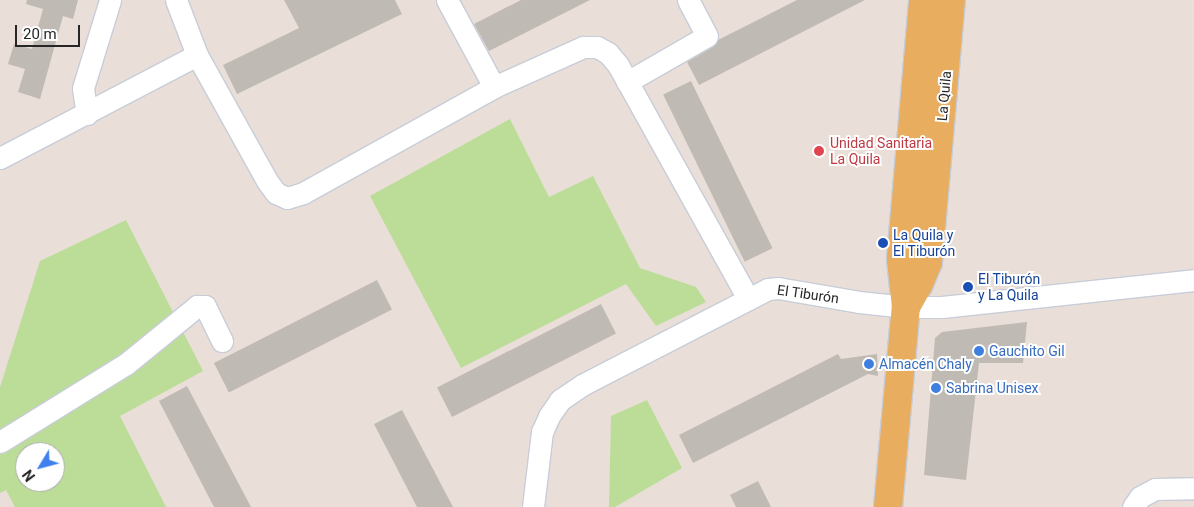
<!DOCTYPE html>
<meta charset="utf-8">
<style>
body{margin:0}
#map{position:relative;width:1194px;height:507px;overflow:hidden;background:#e9ded8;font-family:Roboto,sans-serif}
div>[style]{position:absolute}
.green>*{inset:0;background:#bcdd97}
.building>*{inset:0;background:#c0bab4;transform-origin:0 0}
.roads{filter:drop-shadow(1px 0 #c7cdd8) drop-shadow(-1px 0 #c7cdd8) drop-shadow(0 1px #c7cdd8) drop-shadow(0 -1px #c7cdd8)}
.minor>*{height:21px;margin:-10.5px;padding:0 10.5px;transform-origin:10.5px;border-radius:10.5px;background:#fff}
.major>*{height:28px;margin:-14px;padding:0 14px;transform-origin:14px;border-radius:14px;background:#e8ad5e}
.dots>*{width:14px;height:14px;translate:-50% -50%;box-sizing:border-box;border:2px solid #fff;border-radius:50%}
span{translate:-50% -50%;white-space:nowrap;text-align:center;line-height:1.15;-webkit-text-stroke:4px #fff;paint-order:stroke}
.street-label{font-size:14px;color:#262626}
.health-label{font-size:14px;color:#be3a42}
.left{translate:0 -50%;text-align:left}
.transit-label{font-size:14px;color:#164399}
.shop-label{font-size:14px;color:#366cbe}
.north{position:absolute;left:15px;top:442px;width:50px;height:50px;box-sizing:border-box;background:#fff;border:1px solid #a8a8a8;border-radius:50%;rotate:233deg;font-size:14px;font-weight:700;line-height:20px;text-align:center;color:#262626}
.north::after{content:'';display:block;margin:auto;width:18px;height:22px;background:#3f81ef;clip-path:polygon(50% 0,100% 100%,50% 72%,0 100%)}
.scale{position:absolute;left:15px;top:25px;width:65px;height:22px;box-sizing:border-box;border:2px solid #262626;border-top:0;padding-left:6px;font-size:15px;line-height:18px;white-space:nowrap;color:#262626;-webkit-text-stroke:4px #fff;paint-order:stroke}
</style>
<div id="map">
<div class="green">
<div style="clip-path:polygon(510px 119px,549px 197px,593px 176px,640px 268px,696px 287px,706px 302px,656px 326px,626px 284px,461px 368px,370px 196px)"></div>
<div style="clip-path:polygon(evenodd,126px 220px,203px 371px,120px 416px,166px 507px,15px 507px,6px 490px,0 493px,0 387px,40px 261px,126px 220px,25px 452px,55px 452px,55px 482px,25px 482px,25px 452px)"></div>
<div style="clip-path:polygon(647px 400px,682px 468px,615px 507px,609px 507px,611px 416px)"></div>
</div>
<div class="building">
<div style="clip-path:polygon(27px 0,78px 0,73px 19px,63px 16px,40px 99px,18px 92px,25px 69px,8px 64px,14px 44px,32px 49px,43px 9px,26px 4px)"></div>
<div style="clip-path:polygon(284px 0,395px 0,402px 14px,237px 94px,223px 65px,299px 28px)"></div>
<div style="clip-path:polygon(521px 0,590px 0,489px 51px,474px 24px)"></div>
<div style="clip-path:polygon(797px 0,865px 0,699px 85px,687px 62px,713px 47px,718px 40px)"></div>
<div style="left:691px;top:81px;width:186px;height:31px;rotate:64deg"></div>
<div style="left:377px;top:280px;width:33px;height:183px;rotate:63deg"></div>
<div style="left:601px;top:304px;width:33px;height:184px;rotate:63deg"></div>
<div style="clip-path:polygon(1027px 322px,1023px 363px,979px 363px,966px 480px,924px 475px,935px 338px,942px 332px)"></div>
<div style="clip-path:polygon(838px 354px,841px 359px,877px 354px,878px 376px,868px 374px,693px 463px,679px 435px)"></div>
<div style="clip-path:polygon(187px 386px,251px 507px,214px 507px,159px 401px)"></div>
<div style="clip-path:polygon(402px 410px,453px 507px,417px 507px,374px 424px)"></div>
<div style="clip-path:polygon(758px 481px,771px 507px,736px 507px,730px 495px)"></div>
</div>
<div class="roads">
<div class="minor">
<div style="left:176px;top:0;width:59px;rotate:69.1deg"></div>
<div style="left:197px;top:55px;width:144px;rotate:60.9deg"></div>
<div style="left:267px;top:181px;width:15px;rotate:53deg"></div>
<div style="left:276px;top:193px;width:12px;rotate:24deg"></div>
<div style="left:287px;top:198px;width:17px;rotate:-17deg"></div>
<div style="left:303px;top:193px;width:218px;rotate:-29deg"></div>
<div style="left:494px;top:87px;width:98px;rotate:-24.2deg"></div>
<div style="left:583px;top:47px;width:14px"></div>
<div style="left:597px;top:47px;width:13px;rotate:29deg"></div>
<div style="left:608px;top:53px;width:16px;rotate:50deg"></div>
<div style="left:618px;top:65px;width:268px;rotate:60.9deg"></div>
<div style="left:447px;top:0;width:99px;rotate:61.6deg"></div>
<div style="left:627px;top:82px;width:92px;rotate:-29.9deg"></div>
<div style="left:707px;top:36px;width:41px;rotate:-117.8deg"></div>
<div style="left:87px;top:114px;width:26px;rotate:-99deg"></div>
<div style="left:83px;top:88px;width:92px;rotate:-72.9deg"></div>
<div style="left:0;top:158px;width:222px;rotate:-27.6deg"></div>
<div style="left:0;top:442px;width:148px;rotate:-31.8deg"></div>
<div style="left:126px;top:364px;width:92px;rotate:-39.2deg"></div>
<div style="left:197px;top:306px;width:8px"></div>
<div style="left:205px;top:306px;width:39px;rotate:64deg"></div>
<div style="left:533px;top:507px;width:76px;rotate:-83.2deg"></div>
<div style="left:542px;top:432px;width:17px;rotate:-66deg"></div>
<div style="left:549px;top:416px;width:19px;rotate:-55deg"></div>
<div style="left:560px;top:400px;width:27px;rotate:-34deg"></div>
<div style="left:582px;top:385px;width:209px;rotate:-27.3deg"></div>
<div style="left:768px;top:289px;width:10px;rotate:-6deg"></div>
<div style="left:778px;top:288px;width:82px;rotate:9.8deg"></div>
<div style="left:859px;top:302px;width:47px;rotate:6.1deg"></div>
<div style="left:906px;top:307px;width:36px"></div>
<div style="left:942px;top:307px;width:253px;rotate:-6.1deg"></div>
<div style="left:1133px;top:507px;width:12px;rotate:-55deg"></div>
<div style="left:1140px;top:497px;width:17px;rotate:-28deg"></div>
<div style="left:1155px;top:489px;width:39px;rotate:-1deg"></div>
</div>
<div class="major">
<div style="left:906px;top:307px;width:26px;rotate:-61deg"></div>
<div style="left:919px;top:284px;width:24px;rotate:-68deg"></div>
<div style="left:928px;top:262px;width:263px;rotate:-85deg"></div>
<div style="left:888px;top:507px;width:201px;rotate:-84.9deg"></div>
<div style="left:906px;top:307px;width:48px;rotate:-95.9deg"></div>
<div style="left:901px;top:259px;width:260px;rotate:-85.1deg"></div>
</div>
</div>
<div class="dots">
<div style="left:819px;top:151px;background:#e0444e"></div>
<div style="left:883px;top:243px;background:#1a4fb4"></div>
<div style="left:968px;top:287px;background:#1a4fb4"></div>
<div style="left:979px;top:351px;background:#3f7fe0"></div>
<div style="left:869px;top:364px;background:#3f7fe0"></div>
<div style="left:936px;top:388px;background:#3f7fe0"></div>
</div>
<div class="street-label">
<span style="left:944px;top:96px;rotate:-85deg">La Quila</span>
<span style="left:808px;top:294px;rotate:8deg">El Tiburón</span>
</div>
<div class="health-label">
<span class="left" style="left:830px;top:151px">Unidad Sanitaria<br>La Quila</span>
</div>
<div class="transit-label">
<span class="left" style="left:893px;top:243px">La Quila y<br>El Tiburón</span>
<span class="left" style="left:978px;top:287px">El Tiburón<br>y La Quila</span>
</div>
<div class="shop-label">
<span class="left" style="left:989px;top:351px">Gauchito Gil</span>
<span class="left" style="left:879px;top:364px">Almacén Chaly</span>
<span class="left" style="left:946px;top:388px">Sabrina Unisex</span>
</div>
<div class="north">N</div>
<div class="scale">20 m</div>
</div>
